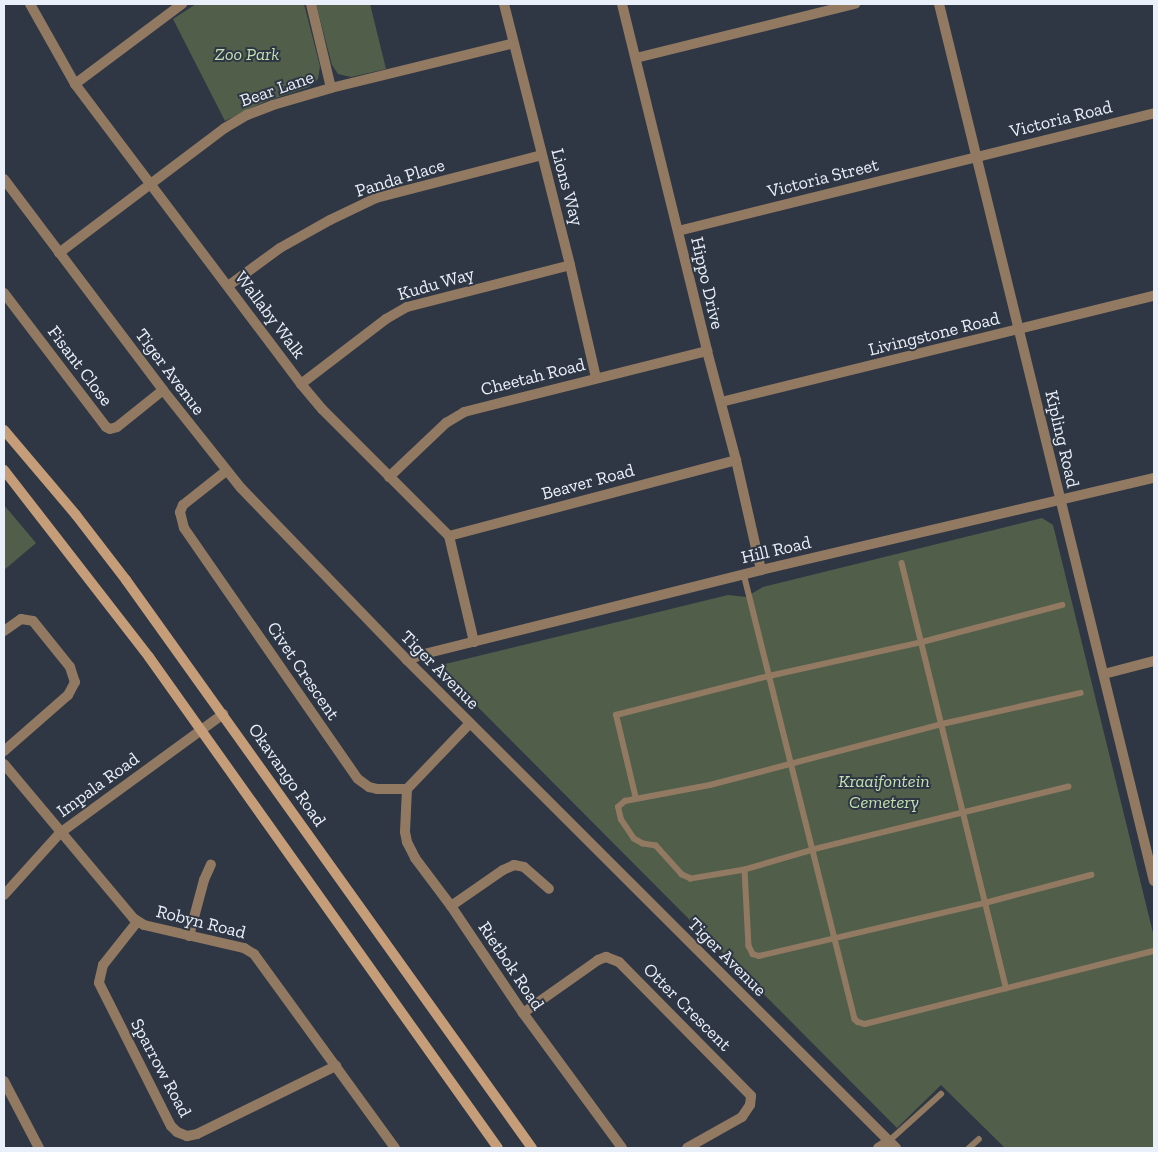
<!DOCTYPE html>
<style>
body{margin:0}
#map{position:relative;width:1158px;height:1152px;overflow:hidden;background:#2f3744;font-family:"Zilla Slab",serif}
div>[style]{position:absolute}
.green>*{inset:0;background:#515f4a}
.lane>*{height:5.5px;margin:-2.75px;padding:0 2.75px;transform-origin:2.75px;border-radius:2.75px;background:#927962}
.street>*{height:10px;margin:-5px;padding:0 5px;transform-origin:5px;border-radius:5px;background:#927962}
.secondary>*{height:10px;margin:-5px;padding:0 5px;transform-origin:5px;border-radius:5px;background:#c59d79}
span{translate:-50% -50%;white-space:nowrap;text-align:center;line-height:1.15;-webkit-text-stroke:4px #2f3744;paint-order:stroke}
.park-label{font-size:18px;color:#c2e0b1;font-style:italic}
.street-label{font-size:18px;color:#eaf0f9}
.frame{position:absolute;inset:0;border:5px solid #eaf0f9;pointer-events:none}
</style>
<div id="map">
<div class="green">
<div style="clip-path:polygon(196px 4px,304px 4px,320px 66px,318px 79px,309px 87px,264px 102px,225px 121px,173px 19px)"></div>
<div style="clip-path:polygon(316px 4px,370px 4px,386px 69px,351px 77px,338px 74px,332px 65px)"></div>
<div style="clip-path:polygon(4px 505px,36px 543px,4px 570px)"></div>
<div style="clip-path:polygon(1042px 518px,1053px 525px,1154px 937px,1154px 1148px,1005px 1148px,941px 1085px,897px 1128px,437px 666px,728px 595px,746px 597px,763px 587px)"></div>
</div>
<div class="lane">
<div style="left:902px;top:563px;width:438px;rotate:76.2deg"></div>
<div style="left:744px;top:574px;width:459px;rotate:76deg"></div>
<div style="left:855px;top:1019px;width:4px;rotate:45deg"></div>
<div style="left:858px;top:1022px;width:7px;rotate:16deg"></div>
<div style="left:865px;top:1024px;width:298px;rotate:-14.2deg"></div>
<div style="left:1069px;top:787px;width:264px;rotate:166.2deg"></div>
<div style="left:813px;top:850px;width:71px;rotate:163.6deg"></div>
<div style="left:745px;top:870px;width:55px;rotate:170.5deg"></div>
<div style="left:691px;top:879px;width:10px;rotate:-156deg"></div>
<div style="left:682px;top:875px;width:39px;rotate:-132deg"></div>
<div style="left:656px;top:846px;width:13px;rotate:-171deg"></div>
<div style="left:643px;top:844px;width:10px;rotate:-151deg"></div>
<div style="left:634px;top:839px;width:23px;rotate:-124deg"></div>
<div style="left:621px;top:820px;width:13px;rotate:-103deg"></div>
<div style="left:618px;top:807px;width:9px;rotate:-41deg"></div>
<div style="left:625px;top:801px;width:86px;rotate:-10.7deg"></div>
<div style="left:710px;top:785px;width:240px;rotate:-14.7deg"></div>
<div style="left:942px;top:724px;width:142px;rotate:-12.6deg"></div>
<div style="left:636px;top:799px;width:86px;rotate:-103.4deg"></div>
<div style="left:616px;top:715px;width:158px;rotate:-14.3deg"></div>
<div style="left:769px;top:676px;width:157px;rotate:-12.5deg"></div>
<div style="left:922px;top:642px;width:145px;rotate:-14.8deg"></div>
<div style="left:745px;top:870px;width:76px;rotate:87deg"></div>
<div style="left:749px;top:946px;width:9px;rotate:63deg"></div>
<div style="left:753px;top:954px;width:6px;rotate:18deg"></div>
<div style="left:759px;top:956px;width:232px;rotate:-13.2deg"></div>
<div style="left:985px;top:903px;width:110px;rotate:-14.8deg"></div>
<div style="left:889px;top:1141px;width:70px;rotate:-42.1deg"></div>
<div style="left:969px;top:1148px;width:13px;rotate:-42deg"></div>
</div>
<div class="street">
<div style="left:30px;top:4px;width:92px;rotate:60.6deg"></div>
<div style="left:75px;top:84px;width:376px;rotate:53deg"></div>
<div style="left:301px;top:384px;width:33px;rotate:50deg"></div>
<div style="left:322px;top:409px;width:180px;rotate:45deg"></div>
<div style="left:449px;top:536px;width:109px;rotate:76.7deg"></div>
<div style="left:311px;top:4px;width:86px;rotate:76.6deg"></div>
<div style="left:504px;top:4px;width:269px;rotate:75.8deg"></div>
<div style="left:570px;top:265px;width:116px;rotate:77deg"></div>
<div style="left:622px;top:4px;width:357px;rotate:76.2deg"></div>
<div style="left:707px;top:351px;width:113px;rotate:75.1deg"></div>
<div style="left:736px;top:460px;width:113px;rotate:77.2deg"></div>
<div style="left:939px;top:4px;width:903px;rotate:76.23deg"></div>
<div style="left:636px;top:58px;width:226px;rotate:-13.9deg"></div>
<div style="left:75px;top:84px;width:134px;rotate:-36.8deg"></div>
<div style="left:4px;top:179px;width:264px;rotate:53deg"></div>
<div style="left:163px;top:390px;width:125px;rotate:51.5deg"></div>
<div style="left:241px;top:488px;width:239px;rotate:46deg"></div>
<div style="left:407px;top:660px;width:691px;rotate:44.94deg"></div>
<div style="left:678px;top:231px;width:490px;rotate:-13.9deg"></div>
<div style="left:59px;top:253px;width:208px;rotate:-37deg"></div>
<div style="left:225px;top:128px;width:26px;rotate:-31deg"></div>
<div style="left:247px;top:115px;width:28px;rotate:-21deg"></div>
<div style="left:273px;top:105px;width:60px;rotate:-16.3deg"></div>
<div style="left:331px;top:88px;width:188px;rotate:-13.8deg"></div>
<div style="left:228px;top:286px;width:64px;rotate:-36.2deg"></div>
<div style="left:280px;top:248px;width:57px;rotate:-29.2deg"></div>
<div style="left:330px;top:220px;width:51px;rotate:-25.6deg"></div>
<div style="left:376px;top:198px;width:171px;rotate:-14.5deg"></div>
<div style="left:4px;top:293px;width:168px;rotate:52.7deg"></div>
<div style="left:106px;top:427px;width:4px;rotate:27deg"></div>
<div style="left:110px;top:429px;width:7px;rotate:-16deg"></div>
<div style="left:117px;top:427px;width:59px;rotate:-38.8deg"></div>
<div style="left:301px;top:384px;width:107px;rotate:-37.4deg"></div>
<div style="left:386px;top:319px;width:24px;rotate:-30deg"></div>
<div style="left:407px;top:307px;width:168px;rotate:-14.4deg"></div>
<div style="left:721px;top:402px;width:446px;rotate:-13.8deg"></div>
<div style="left:226px;top:471px;width:55px;rotate:141.7deg"></div>
<div style="left:183px;top:505px;width:8px;rotate:113deg"></div>
<div style="left:180px;top:512px;width:16px;rotate:76deg"></div>
<div style="left:184px;top:528px;width:305px;rotate:55.3deg"></div>
<div style="left:358px;top:779px;width:14px;rotate:36deg"></div>
<div style="left:369px;top:787px;width:8px;rotate:14deg"></div>
<div style="left:377px;top:789px;width:30px"></div>
<div style="left:407px;top:789px;width:91px;rotate:-46.3deg"></div>
<div style="left:389px;top:477px;width:79px;rotate:-43.5deg"></div>
<div style="left:446px;top:423px;width:21px;rotate:-31deg"></div>
<div style="left:464px;top:412px;width:251px;rotate:-14.1deg"></div>
<div style="left:449px;top:536px;width:297px;rotate:-14.8deg"></div>
<div style="left:4px;top:631px;width:21px;rotate:-35deg"></div>
<div style="left:21px;top:619px;width:12px;rotate:9deg"></div>
<div style="left:33px;top:621px;width:59px;rotate:51.2deg"></div>
<div style="left:70px;top:667px;width:16px;rotate:72deg"></div>
<div style="left:75px;top:682px;width:15px;rotate:118deg"></div>
<div style="left:68px;top:695px;width:85px;rotate:138.8deg"></div>
<div style="left:407px;top:660px;width:18px;rotate:-19deg"></div>
<div style="left:424px;top:654px;width:347px;rotate:-14deg"></div>
<div style="left:761px;top:570px;width:404px;rotate:-13.2deg"></div>
<div style="left:1104px;top:674px;width:52px;rotate:-14.6deg"></div>
<div style="left:4px;top:764px;width:201px;rotate:50deg"></div>
<div style="left:133px;top:918px;width:13px;rotate:32deg"></div>
<div style="left:144px;top:925px;width:103px;rotate:13deg"></div>
<div style="left:244px;top:948px;width:12px;rotate:31deg"></div>
<div style="left:254px;top:954px;width:240px;rotate:54deg"></div>
<div style="left:407px;top:789px;width:43px;rotate:92.7deg"></div>
<div style="left:405px;top:832px;width:10px;rotate:79deg"></div>
<div style="left:407px;top:842px;width:18px;rotate:63deg"></div>
<div style="left:415px;top:858px;width:60px;rotate:53.1deg"></div>
<div style="left:451px;top:906px;width:129px;rotate:56.1deg"></div>
<div style="left:523px;top:1013px;width:167px;rotate:53.7deg"></div>
<div style="left:4px;top:895px;width:84px;rotate:-47.9deg"></div>
<div style="left:60px;top:833px;width:202px;rotate:-36.1deg"></div>
<div style="left:451px;top:906px;width:63px;rotate:-34.7deg"></div>
<div style="left:503px;top:870px;width:12px;rotate:-24deg"></div>
<div style="left:514px;top:865px;width:10px;rotate:11deg"></div>
<div style="left:524px;top:867px;width:33px;rotate:41deg"></div>
<div style="left:137px;top:922px;width:55px;rotate:128.3deg"></div>
<div style="left:103px;top:965px;width:18px;rotate:103deg"></div>
<div style="left:99px;top:983px;width:160px;rotate:63.3deg"></div>
<div style="left:171px;top:1126px;width:8px;rotate:45deg"></div>
<div style="left:177px;top:1132px;width:11px;rotate:22deg"></div>
<div style="left:187px;top:1136px;width:10px;rotate:-11deg"></div>
<div style="left:197px;top:1134px;width:155px;rotate:-26.1deg"></div>
<div style="left:189px;top:936px;width:58px;rotate:-75deg"></div>
<div style="left:204px;top:880px;width:17px;rotate:-66deg"></div>
<div style="left:523px;top:1013px;width:92px;rotate:-35.2deg"></div>
<div style="left:598px;top:960px;width:9px;rotate:-21deg"></div>
<div style="left:606px;top:957px;width:14px;rotate:21deg"></div>
<div style="left:619px;top:962px;width:188px;rotate:45.4deg"></div>
<div style="left:751px;top:1096px;width:9px;rotate:96deg"></div>
<div style="left:750px;top:1105px;width:14px;rotate:124deg"></div>
<div style="left:742px;top:1117px;width:63px;rotate:150.6deg"></div>
<div style="left:4px;top:1081px;width:76px;rotate:62.4deg"></div>
<div style="left:878px;top:1148px;width:13px;rotate:-32deg"></div>
</div>
<div class="secondary">
<div style="left:4px;top:430px;width:111px;rotate:49.7deg"></div>
<div style="left:76px;top:515px;width:82px;rotate:52.4deg"></div>
<div style="left:126px;top:580px;width:698px;rotate:54.44deg"></div>
<div style="left:4px;top:470px;width:237px;rotate:52.2deg"></div>
<div style="left:149px;top:657px;width:602px;rotate:54.6deg"></div>
</div>
<div class="park-label">
<span style="left:247px;top:54px">Zoo Park</span>
<span style="left:884px;top:792px">Kraaifontein<br>Cemetery</span>
</div>
<div class="street-label">
<span style="left:277px;top:89px;rotate:-19deg">Bear Lane</span>
<span style="left:1061px;top:119px;rotate:-14deg">Victoria Road</span>
<span style="left:400px;top:178px;rotate:-17deg">Panda Place</span>
<span style="left:823px;top:178px;rotate:-14deg">Victoria Street</span>
<span style="left:567px;top:187px;rotate:75deg">Lions Way</span>
<span style="left:707px;top:283px;rotate:77deg">Hippo Drive</span>
<span style="left:436px;top:284px;rotate:-16deg">Kudu Way</span>
<span style="left:270px;top:315px;rotate:53deg">Wallaby Walk</span>
<span style="left:934px;top:334px;rotate:-14deg">Livingstone Road</span>
<span style="left:80px;top:366px;rotate:53deg">Fisant Close</span>
<span style="left:170px;top:372px;rotate:53deg">Tiger Avenue</span>
<span style="left:533px;top:377px;rotate:-14deg">Cheetah Road</span>
<span style="left:1062px;top:439px;rotate:77deg">Kipling Road</span>
<span style="left:588px;top:482px;rotate:-15deg">Beaver Road</span>
<span style="left:776px;top:550px;rotate:-13deg">Hill Road</span>
<span style="left:440px;top:670px;rotate:45deg">Tiger Avenue</span>
<span style="left:303px;top:671px;rotate:56deg">Civet Crescent</span>
<span style="left:287px;top:775px;rotate:55deg">Okavango Road</span>
<span style="left:98px;top:785px;rotate:-36deg">Impala Road</span>
<span style="left:201px;top:922px;rotate:14deg">Robyn Road</span>
<span style="left:727px;top:957px;rotate:45deg">Tiger Avenue</span>
<span style="left:511px;top:966px;rotate:56deg">Rietbok Road</span>
<span style="left:687px;top:1007px;rotate:45deg">Otter Crescent</span>
<span style="left:161px;top:1068px;rotate:62deg">Sparrow Road</span>
</div>
<div class="frame"></div>
</div>
